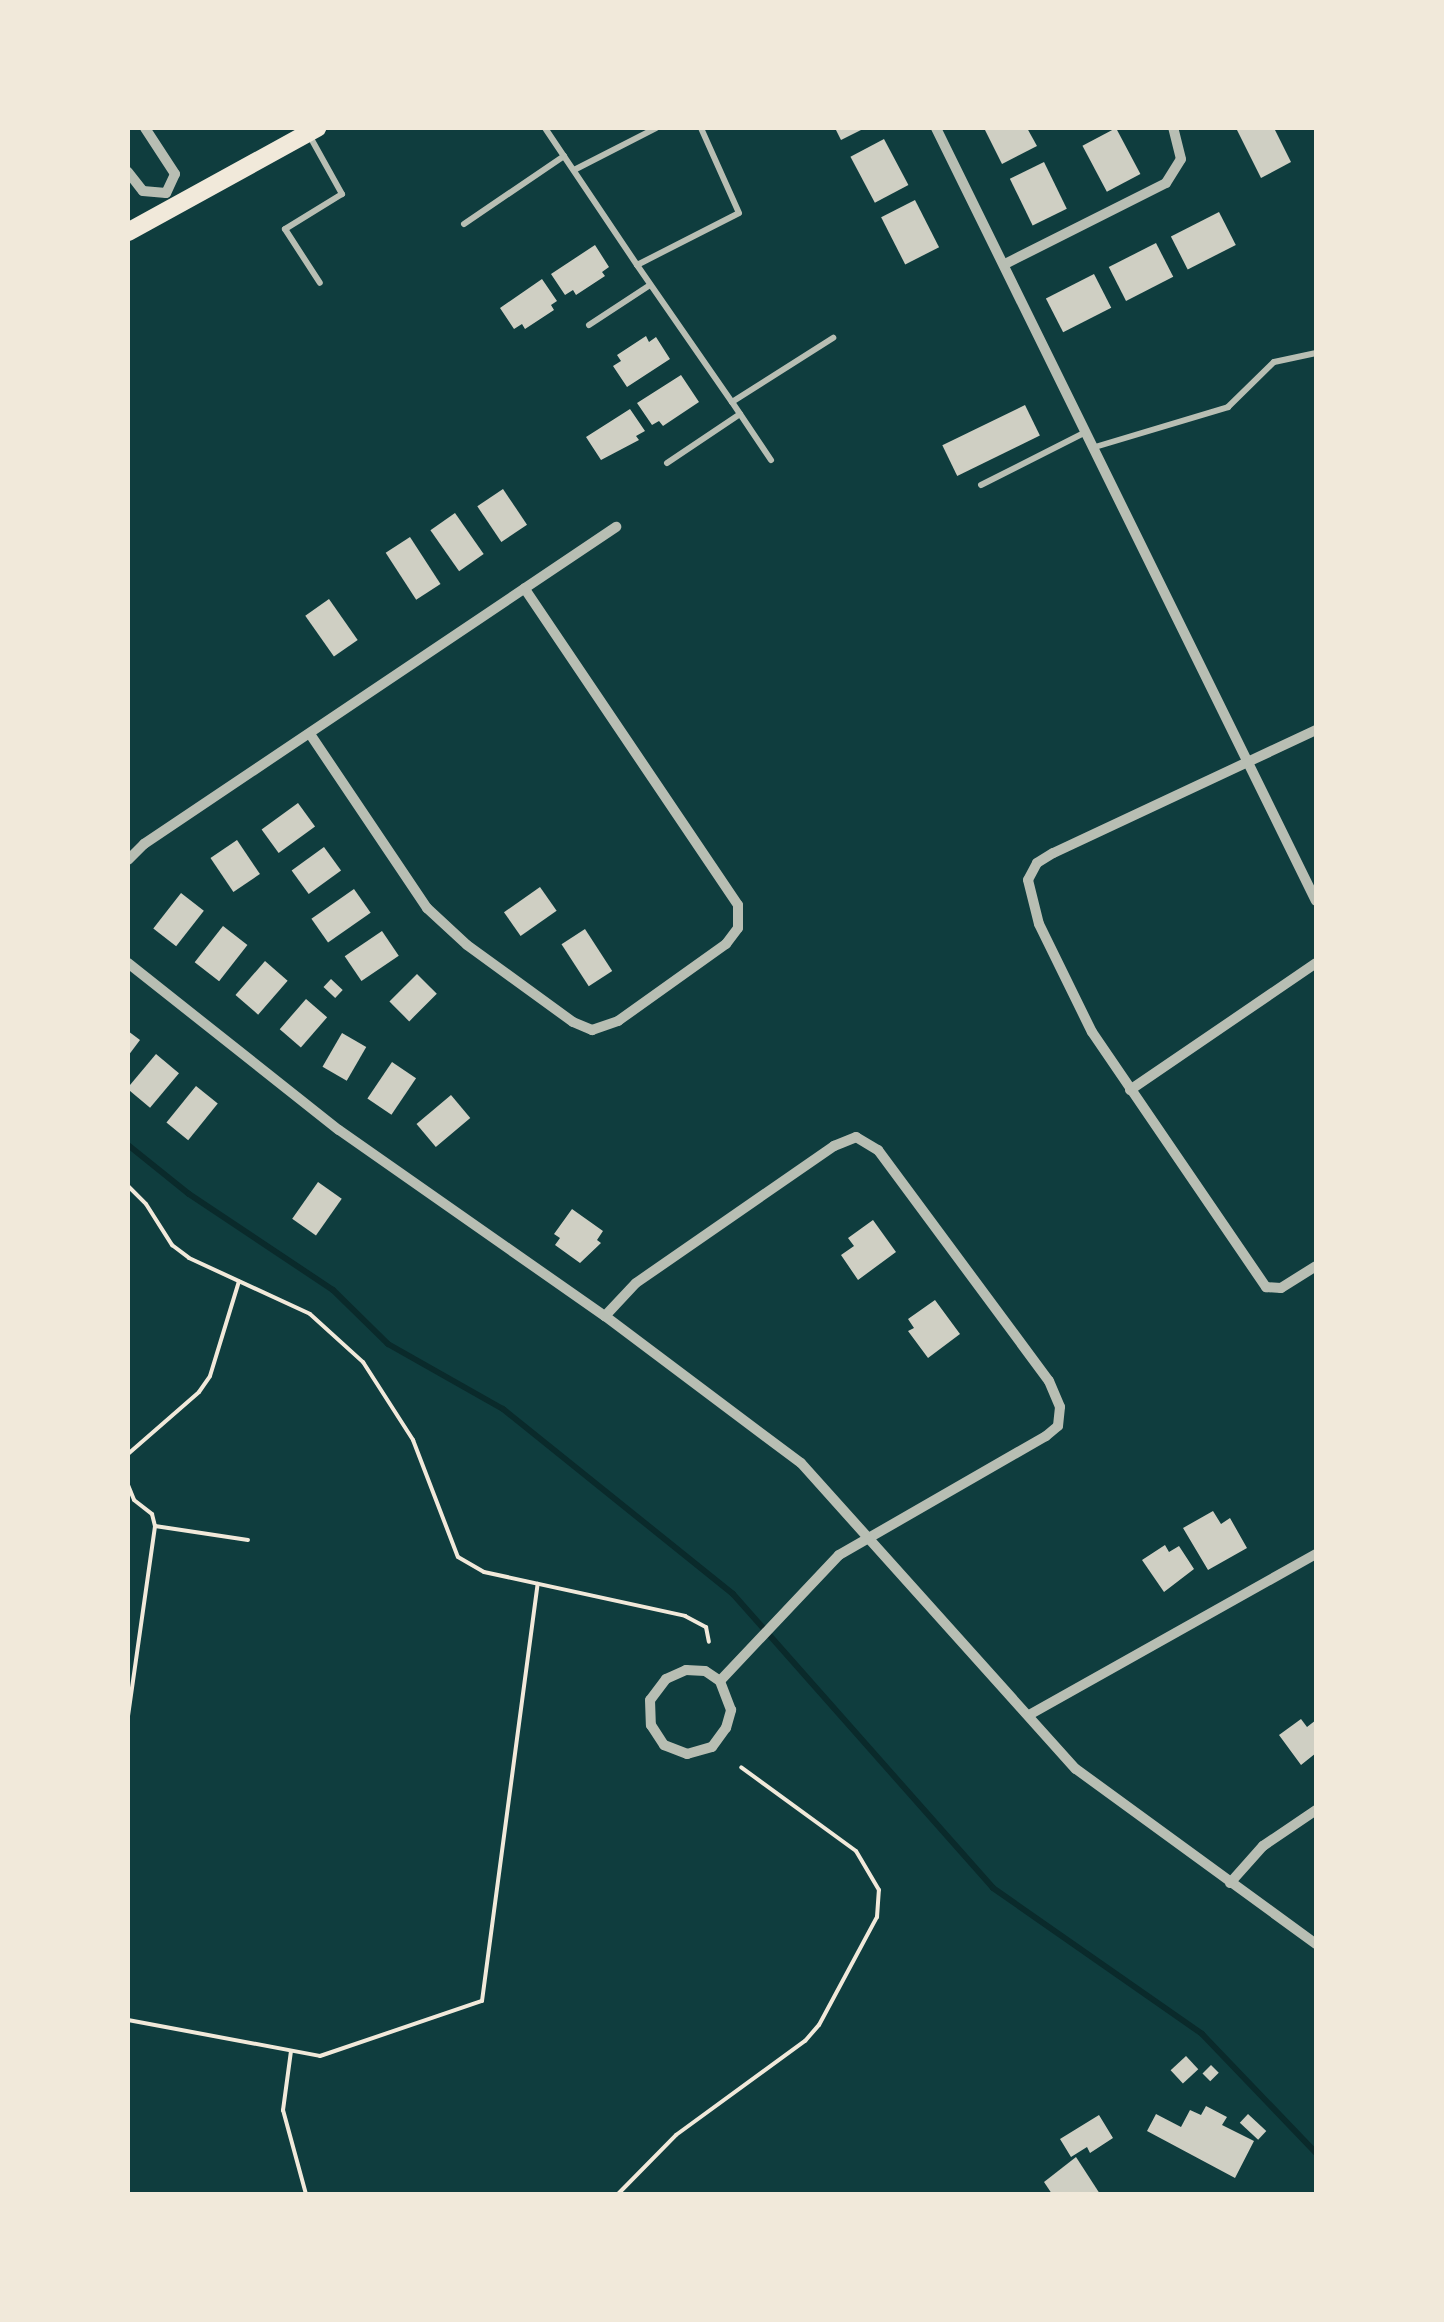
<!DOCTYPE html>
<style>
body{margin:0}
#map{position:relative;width:1444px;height:2322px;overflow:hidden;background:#0f3d3e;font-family:"Work Sans",sans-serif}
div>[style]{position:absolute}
.stream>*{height:6px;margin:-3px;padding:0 3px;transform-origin:3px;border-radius:3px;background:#0a2a2b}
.building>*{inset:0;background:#cfcfc3;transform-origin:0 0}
.path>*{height:4px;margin:-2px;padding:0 2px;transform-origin:2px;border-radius:2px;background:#f1e9da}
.service>*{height:6px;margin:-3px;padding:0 3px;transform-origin:3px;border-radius:3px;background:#b8beb3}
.minor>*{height:10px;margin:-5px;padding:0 5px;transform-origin:5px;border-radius:5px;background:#b8beb3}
.secondary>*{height:18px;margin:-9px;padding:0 9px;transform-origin:9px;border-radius:9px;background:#f1e9da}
span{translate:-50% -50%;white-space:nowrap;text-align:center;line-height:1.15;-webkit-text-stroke:10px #f1e9da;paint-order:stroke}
.frame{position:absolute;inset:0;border:130px solid #f1e9da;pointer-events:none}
</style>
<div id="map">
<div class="stream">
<div style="left:128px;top:1145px;width:78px;rotate:38.8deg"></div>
<div style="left:189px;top:1194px;width:173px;rotate:33.7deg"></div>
<div style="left:333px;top:1290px;width:77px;rotate:44.5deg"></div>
<div style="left:388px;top:1344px;width:132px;rotate:29.5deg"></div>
<div style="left:503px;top:1409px;width:295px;rotate:38.8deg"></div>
<div style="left:733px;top:1594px;width:392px;rotate:48.5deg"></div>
<div style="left:993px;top:1888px;width:255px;rotate:34.9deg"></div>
<div style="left:1202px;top:2034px;width:165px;rotate:46.2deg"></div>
</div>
<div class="building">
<div style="clip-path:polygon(835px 128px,865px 128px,841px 140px)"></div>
<div style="clip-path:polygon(984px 128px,1027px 128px,1037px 146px,1002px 164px)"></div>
<div style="left:1116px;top:128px;width:52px;height:38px;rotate:62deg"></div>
<div style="clip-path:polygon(1236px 128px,1274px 128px,1291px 162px,1261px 178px)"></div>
<div style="left:884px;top:139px;width:52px;height:38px;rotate:62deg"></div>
<div style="left:1044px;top:162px;width:52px;height:38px;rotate:64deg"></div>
<div style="left:915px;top:200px;width:53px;height:38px;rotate:63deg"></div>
<div style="left:1219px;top:212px;width:37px;height:54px;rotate:63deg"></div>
<div style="left:1156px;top:243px;width:38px;height:53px;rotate:63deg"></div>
<div style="clip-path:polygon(595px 245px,609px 267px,602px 272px,605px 276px,576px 295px,573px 290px,565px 295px,551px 274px)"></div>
<div style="left:1094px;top:274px;width:38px;height:54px;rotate:63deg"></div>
<div style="clip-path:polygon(542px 279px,557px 301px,551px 305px,554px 310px,525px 329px,522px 324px,514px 329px,500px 308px)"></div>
<div style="clip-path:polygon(646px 336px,649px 342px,656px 337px,670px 359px,627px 387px,613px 366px,621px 361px,617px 355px)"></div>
<div style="clip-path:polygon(681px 375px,699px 402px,663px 426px,659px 421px,652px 425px,637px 403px)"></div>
<div style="left:1025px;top:405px;width:34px;height:92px;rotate:64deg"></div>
<div style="clip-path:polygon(630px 409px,645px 431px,636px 436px,639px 440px,601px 460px,586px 437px)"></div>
<div style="left:503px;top:489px;width:43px;height:31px;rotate:56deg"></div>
<div style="left:455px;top:513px;width:50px;height:30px;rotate:55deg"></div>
<div style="left:410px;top:537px;width:56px;height:29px;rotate:57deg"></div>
<div style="left:329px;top:599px;width:50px;height:29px;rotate:55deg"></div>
<div style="left:298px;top:803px;width:29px;height:45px;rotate:54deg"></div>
<div style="left:237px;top:840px;width:41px;height:32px;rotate:56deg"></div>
<div style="left:324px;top:847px;width:29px;height:40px;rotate:54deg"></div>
<div style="left:540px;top:887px;width:29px;height:44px;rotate:55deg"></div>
<div style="left:354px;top:889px;width:29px;height:52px;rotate:55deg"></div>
<div style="left:181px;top:893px;width:29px;height:45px;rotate:38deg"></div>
<div style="left:223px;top:926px;width:31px;height:46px;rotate:38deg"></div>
<div style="left:585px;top:929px;width:50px;height:28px;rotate:57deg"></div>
<div style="left:382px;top:931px;width:30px;height:45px;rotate:56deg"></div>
<div style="left:265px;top:961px;width:30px;height:45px;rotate:41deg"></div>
<div style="left:417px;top:974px;width:28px;height:39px;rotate:45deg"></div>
<div style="left:331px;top:979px;width:16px;height:11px;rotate:43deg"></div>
<div style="left:306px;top:999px;width:28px;height:40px;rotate:41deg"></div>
<div style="clip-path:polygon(128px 1031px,140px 1040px,128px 1056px)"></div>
<div style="left:342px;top:1033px;width:28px;height:39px;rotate:30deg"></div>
<div style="left:156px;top:1054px;width:30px;height:45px;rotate:40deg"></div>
<div style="left:392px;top:1062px;width:29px;height:44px;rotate:34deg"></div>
<div style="left:196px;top:1086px;width:28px;height:47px;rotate:39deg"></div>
<div style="left:451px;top:1095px;width:30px;height:45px;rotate:50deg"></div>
<div style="left:318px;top:1182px;width:29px;height:45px;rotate:35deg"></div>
<div style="clip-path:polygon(572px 1209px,603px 1231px,597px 1240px,601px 1243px,580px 1263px,555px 1245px,560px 1238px,554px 1234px)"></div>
<div style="clip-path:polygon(873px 1220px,896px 1252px,858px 1280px,841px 1255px,854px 1246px,848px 1238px)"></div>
<div style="clip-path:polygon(935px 1300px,960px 1334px,928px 1358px,908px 1331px,914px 1328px,908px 1319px)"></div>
<div style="clip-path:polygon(1213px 1511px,1221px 1524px,1230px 1518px,1247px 1548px,1208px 1570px,1183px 1528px)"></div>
<div style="clip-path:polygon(1165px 1545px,1169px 1552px,1179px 1546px,1194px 1569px,1164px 1592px,1142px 1560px)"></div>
<div style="clip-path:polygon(1301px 1719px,1307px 1727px,1316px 1720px,1316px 1753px,1301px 1765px,1279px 1735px)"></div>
<div style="left:1186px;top:2056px;width:18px;height:21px;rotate:47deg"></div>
<div style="left:1211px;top:2065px;width:11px;height:12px;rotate:45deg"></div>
<div style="clip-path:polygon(1206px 2106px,1227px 2117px,1222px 2125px,1254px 2141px,1235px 2178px,1147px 2131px,1156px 2114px,1181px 2127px,1190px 2110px,1201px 2115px)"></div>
<div style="left:1248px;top:2114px;width:25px;height:12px;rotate:43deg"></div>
<div style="clip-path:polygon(1099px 2115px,1113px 2138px,1090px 2153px,1087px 2147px,1071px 2157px,1060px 2139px)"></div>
<div style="clip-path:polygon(1076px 2157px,1100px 2194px,1052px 2194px,1044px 2182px)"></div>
</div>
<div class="path">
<div style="left:128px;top:1186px;width:25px;rotate:45deg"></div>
<div style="left:146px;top:1204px;width:49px;rotate:57.6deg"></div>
<div style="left:172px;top:1245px;width:21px;rotate:37deg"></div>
<div style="left:189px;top:1258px;width:133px;rotate:24.8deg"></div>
<div style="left:310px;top:1314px;width:72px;rotate:42.2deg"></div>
<div style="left:363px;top:1362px;width:93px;rotate:57.3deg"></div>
<div style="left:413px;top:1440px;width:125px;rotate:69deg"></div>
<div style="left:458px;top:1557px;width:30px;rotate:30deg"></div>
<div style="left:484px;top:1572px;width:206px;rotate:12.3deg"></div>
<div style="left:685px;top:1616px;width:24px;rotate:28deg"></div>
<div style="left:706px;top:1627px;width:15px;rotate:79deg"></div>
<div style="left:128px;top:1454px;width:94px;rotate:-41.1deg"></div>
<div style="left:199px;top:1392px;width:19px;rotate:-55deg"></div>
<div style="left:210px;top:1376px;width:99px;rotate:-73deg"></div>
<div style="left:128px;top:1485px;width:16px;rotate:68deg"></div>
<div style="left:134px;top:1500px;width:23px;rotate:38deg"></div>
<div style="left:152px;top:1514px;width:12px;rotate:76deg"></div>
<div style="left:128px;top:1716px;width:192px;rotate:-81.9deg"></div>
<div style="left:155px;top:1526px;width:94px;rotate:8.6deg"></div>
<div style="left:128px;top:2020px;width:195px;rotate:10.6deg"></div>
<div style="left:320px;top:2056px;width:171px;rotate:-18.8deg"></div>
<div style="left:482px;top:2001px;width:421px;rotate:-82.4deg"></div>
<div style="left:291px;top:2051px;width:60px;rotate:97.7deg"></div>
<div style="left:283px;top:2110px;width:87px;rotate:74.7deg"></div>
<div style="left:618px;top:2194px;width:83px;rotate:-45.5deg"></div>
<div style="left:676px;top:2135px;width:160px;rotate:-36.1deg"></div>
<div style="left:805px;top:2041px;width:21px;rotate:-49deg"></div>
<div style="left:819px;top:2025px;width:123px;rotate:-61.8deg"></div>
<div style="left:877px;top:1917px;width:27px;rotate:-86deg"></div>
<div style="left:879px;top:1890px;width:45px;rotate:-120.5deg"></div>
<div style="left:856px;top:1851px;width:142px;rotate:-143.9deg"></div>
</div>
<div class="service">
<div style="left:545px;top:128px;width:165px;rotate:56.1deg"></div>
<div style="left:637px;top:265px;width:114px;rotate:-27deg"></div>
<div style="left:739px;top:213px;width:93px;rotate:-114.1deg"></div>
<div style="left:308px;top:133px;width:70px;rotate:60.9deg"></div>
<div style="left:342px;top:194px;width:67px;rotate:148.4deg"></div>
<div style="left:285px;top:229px;width:64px;rotate:57.1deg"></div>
<div style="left:574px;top:170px;width:92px;rotate:-27.1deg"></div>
<div style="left:464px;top:224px;width:121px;rotate:-34.2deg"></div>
<div style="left:637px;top:265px;width:167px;rotate:55.3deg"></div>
<div style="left:732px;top:402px;width:120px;rotate:-32.4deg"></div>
<div style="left:589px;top:325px;width:73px;rotate:-33.3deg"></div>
<div style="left:732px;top:402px;width:70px;rotate:56.1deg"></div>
<div style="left:1095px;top:447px;width:139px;rotate:-16.7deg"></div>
<div style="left:1228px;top:407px;width:64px;rotate:-44.4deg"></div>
<div style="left:1274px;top:362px;width:43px;rotate:-12.1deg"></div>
<div style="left:667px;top:463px;width:88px;rotate:-33.9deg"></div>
<div style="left:981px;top:485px;width:118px;rotate:-26.8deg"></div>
</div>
<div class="minor">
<div style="left:145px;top:128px;width:55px;rotate:56.9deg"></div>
<div style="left:175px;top:174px;width:21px;rotate:115deg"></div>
<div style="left:936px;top:128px;width:861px;rotate:63.82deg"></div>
<div style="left:128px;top:172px;width:24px;rotate:52deg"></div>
<div style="left:143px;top:191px;width:23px;rotate:5deg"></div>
<div style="left:1005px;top:264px;width:180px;rotate:-26.7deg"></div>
<div style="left:1166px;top:183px;width:28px;rotate:-58deg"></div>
<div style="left:1181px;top:159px;width:32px;rotate:-104deg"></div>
<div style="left:1316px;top:730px;width:290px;rotate:154.9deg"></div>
<div style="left:1053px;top:853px;width:19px;rotate:148deg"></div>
<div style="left:1037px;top:863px;width:19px;rotate:118deg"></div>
<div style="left:1028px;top:880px;width:45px;rotate:76deg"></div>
<div style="left:1039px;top:924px;width:120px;rotate:63.9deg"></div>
<div style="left:1092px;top:1032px;width:309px;rotate:55.7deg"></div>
<div style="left:1266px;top:1287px;width:15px;rotate:4deg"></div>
<div style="left:1281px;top:1288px;width:41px;rotate:-32.2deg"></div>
<div style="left:310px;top:734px;width:210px;rotate:56.1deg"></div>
<div style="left:427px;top:908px;width:54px;rotate:42.8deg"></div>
<div style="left:467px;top:945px;width:131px;rotate:36deg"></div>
<div style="left:573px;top:1022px;width:21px;rotate:23deg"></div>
<div style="left:592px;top:1030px;width:28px;rotate:-19deg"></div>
<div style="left:618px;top:1021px;width:133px;rotate:-35.5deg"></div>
<div style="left:726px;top:944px;width:20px;rotate:-53deg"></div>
<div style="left:738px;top:928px;width:23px;rotate:-90deg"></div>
<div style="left:738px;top:905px;width:382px;rotate:-124deg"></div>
<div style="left:128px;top:860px;width:23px;rotate:-45deg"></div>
<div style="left:144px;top:844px;width:569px;rotate:-33.89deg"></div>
<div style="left:128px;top:963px;width:269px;rotate:38.4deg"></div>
<div style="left:339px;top:1130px;width:325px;rotate:35deg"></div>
<div style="left:605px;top:1316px;width:245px;rotate:36.9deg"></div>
<div style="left:801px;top:1463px;width:411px;rotate:48.1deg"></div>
<div style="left:1076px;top:1769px;width:297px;rotate:36.1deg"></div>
<div style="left:1130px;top:1090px;width:225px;rotate:-34.3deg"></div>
<div style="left:605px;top:1316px;width:45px;rotate:-46.8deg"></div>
<div style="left:636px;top:1283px;width:241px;rotate:-34.7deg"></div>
<div style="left:834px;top:1146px;width:24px;rotate:-22deg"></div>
<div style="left:856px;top:1137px;width:26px;rotate:31deg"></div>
<div style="left:878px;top:1150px;width:287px;rotate:53.5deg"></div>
<div style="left:1049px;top:1381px;width:28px;rotate:67deg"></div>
<div style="left:1060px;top:1407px;width:19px;rotate:96deg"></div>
<div style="left:1058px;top:1426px;width:16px;rotate:140deg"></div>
<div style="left:1046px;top:1436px;width:239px;rotate:150.1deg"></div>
<div style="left:839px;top:1555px;width:173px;rotate:133.4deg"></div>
<div style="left:720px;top:1681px;width:18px;rotate:-146deg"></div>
<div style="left:705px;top:1671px;width:19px;rotate:-177deg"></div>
<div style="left:686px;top:1670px;width:22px;rotate:156deg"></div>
<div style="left:666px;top:1679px;width:26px;rotate:127deg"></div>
<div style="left:650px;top:1700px;width:25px;rotate:88deg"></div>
<div style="left:651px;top:1725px;width:24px;rotate:57deg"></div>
<div style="left:664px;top:1745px;width:25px;rotate:21deg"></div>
<div style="left:687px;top:1754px;width:26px;rotate:-16deg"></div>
<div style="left:712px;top:1747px;width:24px;rotate:-54deg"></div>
<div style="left:726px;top:1728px;width:19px;rotate:-74deg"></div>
<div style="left:731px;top:1710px;width:31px;rotate:-111deg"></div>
<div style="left:1029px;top:1715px;width:329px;rotate:-29.3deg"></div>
<div style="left:1230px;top:1883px;width:50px;rotate:-48.3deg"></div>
<div style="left:1263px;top:1846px;width:64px;rotate:-34.2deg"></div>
</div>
<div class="secondary">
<div style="left:128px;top:232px;width:216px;rotate:-28.8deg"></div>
</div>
<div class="frame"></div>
</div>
